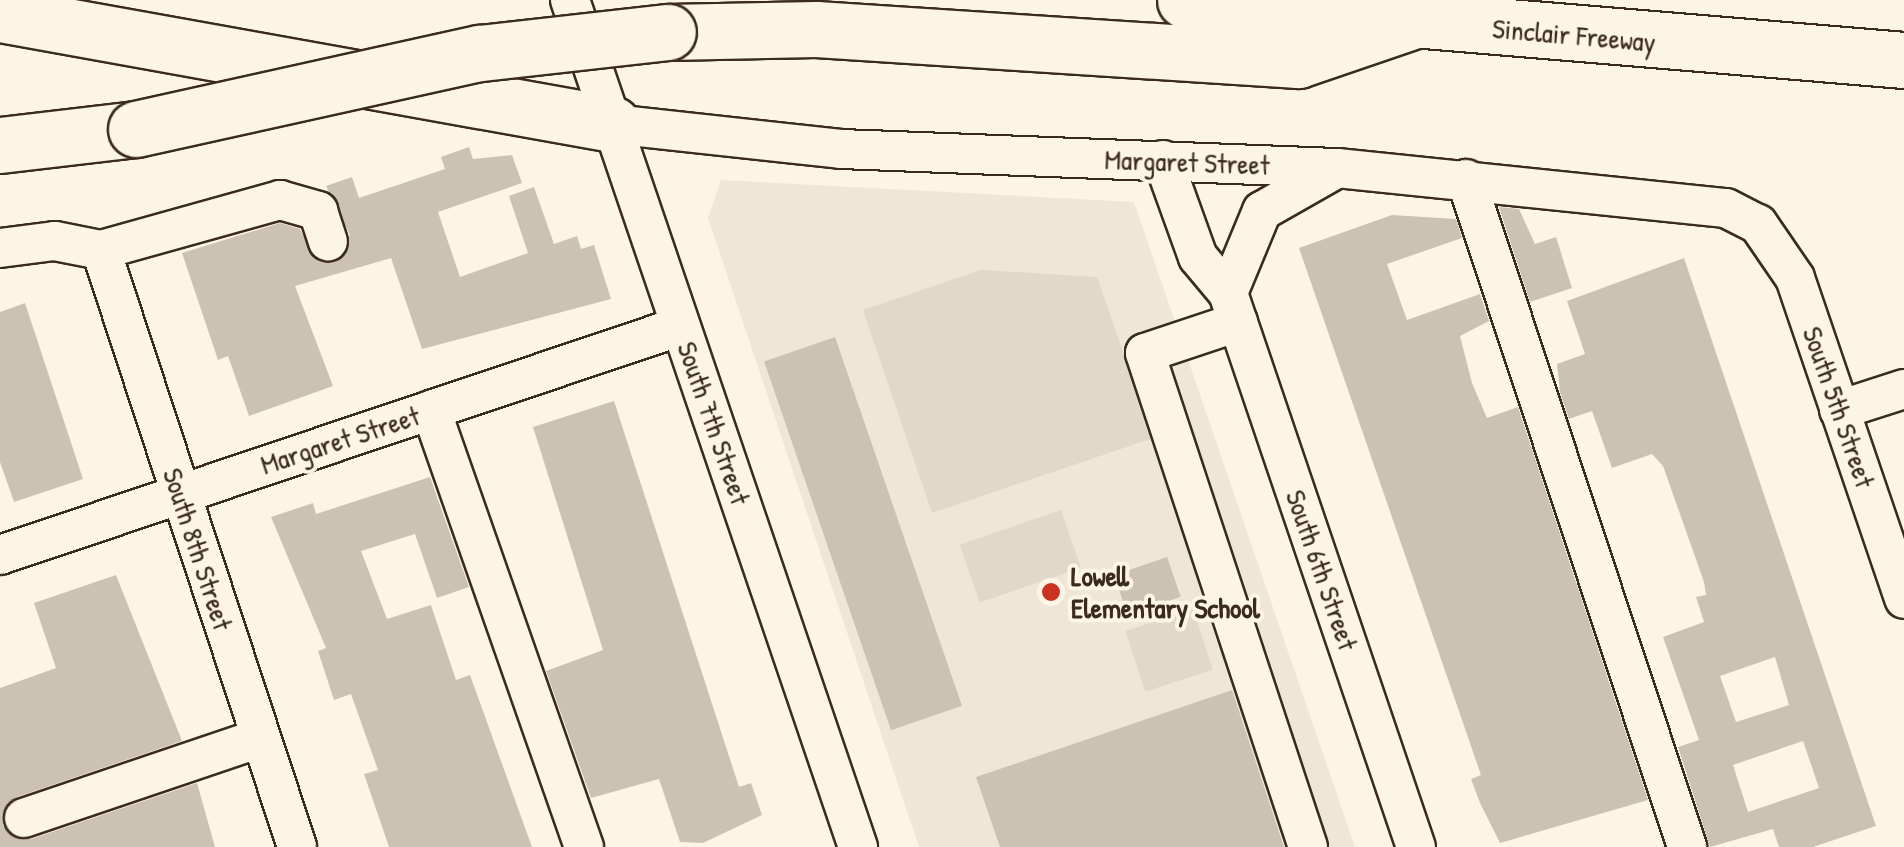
<!DOCTYPE html>
<style>
body{margin:0}
#map{position:relative;width:1904px;height:847px;overflow:hidden;background:#fcf5e5;font-family:"Patrick Hand",sans-serif}
div>[style]{position:absolute}
.built>*{inset:0;background:#eee6d6}
.green>*{inset:0;background:#e0d8c8;transform-origin:0 0}
.building>*{inset:0;background:#ccc2b3;transform-origin:0 0}
.roads{filter:drop-shadow(2px 0 #3b2a1e) drop-shadow(-2px 0 #3b2a1e) drop-shadow(0 2px #3b2a1e) drop-shadow(0 -2px #3b2a1e)}
.minor>*{height:38px;margin:-19px;padding:0 19px;transform-origin:19px;border-radius:19px;background:#fcf5e5}
.highway>*{height:55px;margin:-27.5px;padding:0 27.5px;transform-origin:27.5px;border-radius:27.5px;background:#fcf5e5}
.bridges{filter:drop-shadow(2px 0 #3b2a1e) drop-shadow(-2px 0 #3b2a1e) drop-shadow(0 2px #3b2a1e) drop-shadow(0 -2px #3b2a1e)}
.highway-bridge>*{height:55px;margin:-27.5px;padding:0 27.5px;transform-origin:27.5px;border-radius:27.5px;background:#fcf5e5}
.dots>*{width:28px;height:28px;translate:-50% -50%;box-sizing:border-box;border:5px solid #fcf5e5;border-radius:50%}
span{translate:-50% -50%;white-space:nowrap;text-align:center;line-height:1.15;-webkit-text-stroke:8px #fcf5e5;paint-order:stroke}
.street-label{font-size:28px;color:#3b2a1e}
.poi-label{font-size:28px;color:#3b2a1e;font-weight:700}
.left{translate:0 -50%;text-align:left}
</style>
<div id="map">
<div class="built">
<div style="clip-path:polygon(721px 180px,1134px 202px,1355px 847px,919px 847px,708px 218px)"></div>
</div>
<div class="green">
<div style="clip-path:polygon(981px 270px,1097px 277px,1153px 438px,932px 513px,863px 310px)"></div>
<div style="left:1061px;top:510px;width:61px;height:107px;rotate:71deg"></div>
<div style="left:1193px;top:609px;width:64px;height:71px;rotate:72deg"></div>
</div>
<div class="building">
<div style="clip-path:polygon(469px 147px,473px 159px,512px 155px,522px 183px,438px 212px,460px 277px,528px 253px,509px 196px,534px 187px,554px 244px,577px 236px,581px 249px,594px 245px,611px 299px,422px 349px,391px 258px,295px 286px,333px 386px,249px 416px,228px 356px,218px 360px,182px 253px,280px 223px,300px 229px,314px 258px,336px 262px,350px 235px,326px 186px,352px 177px,359px 198px,445px 169px,441px 157px)"></div>
<div style="clip-path:polygon(1499px 207px,1519px 209px,1535px 244px,1556px 237px,1572px 288px,1530px 302px)"></div>
<div style="clip-path:polygon(1392px 215px,1456px 219px,1462px 238px,1387px 264px,1407px 320px,1480px 294px,1489px 321px,1460px 336px,1472px 383px,1487px 418px,1518px 407px,1648px 800px,1500px 843px,1480px 803px,1471px 779px,1481px 775px,1299px 248px)"></div>
<div style="clip-path:polygon(evenodd,1684px 258px,1876px 826px,1813px 847px,1779px 847px,1773px 829px,1710px 847px,1678px 747px,1699px 740px,1663px 637px,1704px 622px,1696px 597px,1706px 595px,1704px 582px,1663px 466px,1652px 454px,1612px 468px,1592px 411px,1569px 419px,1560px 392px,1557px 364px,1585px 354px,1567px 301px,1684px 258px,1775px 657px,1789px 705px,1736px 722px,1720px 676px,1775px 657px,1684px 258px,1803px 741px,1819px 788px,1748px 812px,1733px 765px,1803px 741px)"></div>
<div style="clip-path:polygon(25px 303px,83px 479px,14px 502px,0 462px,0 312px)"></div>
<div style="left:835px;top:337px;width:390px;height:75px;rotate:71deg"></div>
<div style="clip-path:polygon(614px 401px,739px 787px,751px 783px,762px 815px,703px 843px,680px 842px,659px 779px,591px 798px,546px 671px,603px 650px,533px 427px)"></div>
<div style="clip-path:polygon(430px 477px,469px 587px,437px 598px,415px 534px,361px 551px,387px 619px,431px 605px,456px 680px,470px 675px,532px 847px,389px 847px,364px 774px,378px 770px,351px 694px,334px 700px,318px 651px,326px 648px,271px 517px,313px 503px,316px 514px)"></div>
<div style="left:1167px;top:557px;width:42px;height:56px;rotate:71deg"></div>
<div style="clip-path:polygon(116px 575px,182px 741px,17px 797px,3px 826px,31px 839px,197px 783px,215px 847px,0 847px,0 688px,56px 668px,34px 603px)"></div>
<div style="clip-path:polygon(1232px 690px,1284px 847px,1000px 847px,976px 777px)"></div>
</div>
<div class="roads">
<div class="minor">
<div style="left:570px;top:0;width:895px;rotate:71.22deg"></div>
<div style="left:612px;top:124px;width:230px;rotate:6.2deg"></div>
<div style="left:841px;top:149px;width:496px;rotate:2.2deg"></div>
<div style="left:1337px;top:168px;width:391px;rotate:5.9deg"></div>
<div style="left:1726px;top:208px;width:36px;rotate:27deg"></div>
<div style="left:1758px;top:224px;width:65px;rotate:55.6deg"></div>
<div style="left:1795px;top:278px;width:339px;rotate:71.2deg"></div>
<div style="left:1163px;top:160px;width:103px;rotate:70.2deg"></div>
<div style="left:1198px;top:257px;width:47px;rotate:50.2deg"></div>
<div style="left:1228px;top:293px;width:585px;rotate:71.26deg"></div>
<div style="left:1466px;top:179px;width:704px;rotate:71.69deg"></div>
<div style="left:0;top:248px;width:55px;rotate:-7.3deg"></div>
<div style="left:55px;top:241px;width:47px;rotate:11.1deg"></div>
<div style="left:101px;top:250px;width:186px;rotate:-15.6deg"></div>
<div style="left:280px;top:200px;width:40px;rotate:16deg"></div>
<div style="left:318px;top:211px;width:32px;rotate:72deg"></div>
<div style="left:101px;top:250px;width:628px;rotate:71.82deg"></div>
<div style="left:1228px;top:293px;width:89px;rotate:-67.5deg"></div>
<div style="left:1262px;top:211px;width:83px;rotate:-29.7deg"></div>
<div style="left:1238px;top:322px;width:98px;rotate:161.6deg"></div>
<div style="left:1145px;top:353px;width:520px;rotate:71.74deg"></div>
<div style="left:431px;top:410px;width:463px;rotate:70.7deg"></div>
<div style="left:1839px;top:410px;width:68px;rotate:-17.9deg"></div>
<div style="left:0;top:555px;width:718px;rotate:-18.59deg"></div>
<div style="left:24px;top:818px;width:249px;rotate:-18.7deg"></div>
</div>
<div class="highway">
<div style="left:1185px;top:0;width:721px;rotate:4.77deg"></div>
<div style="left:0;top:14px;width:622px;rotate:10.19deg"></div>
<div style="left:668px;top:32px;width:148px;rotate:-1.2deg"></div>
<div style="left:816px;top:29px;width:483px;rotate:3.7deg"></div>
<div style="left:1298px;top:60px;width:120px;rotate:-18.9deg"></div>
<div style="left:0;top:145px;width:137px;rotate:-6.7deg"></div>
</div>
</div>
<div class="bridges">
<div class="highway-bridge">
<div style="left:136px;top:129px;width:352px;rotate:-12.5deg"></div>
<div style="left:480px;top:53px;width:189px;rotate:-6.4deg"></div>
</div>
</div>
<div class="dots">
<div style="left:1051px;top:592px;background:#c8321e"></div>
</div>
<div class="street-label">
<span style="left:1574px;top:35px;rotate:5deg">Sinclair Freeway</span>
<span style="left:1187px;top:162px;rotate:2deg">Margaret Street</span>
<span style="left:1839px;top:407px;rotate:71deg">South 5th Street</span>
<span style="left:714px;top:423px;rotate:71deg">South 7th Street</span>
<span style="left:340px;top:440px;rotate:-18deg">Margaret Street</span>
<span style="left:198px;top:549px;rotate:72deg">South 8th Street</span>
<span style="left:1322px;top:570px;rotate:71deg">South 6th Street</span>
</div>
<div class="poi-label">
<span class="left" style="left:1071px;top:592px">Lowell<br>Elementary School</span>
</div>
</div>
